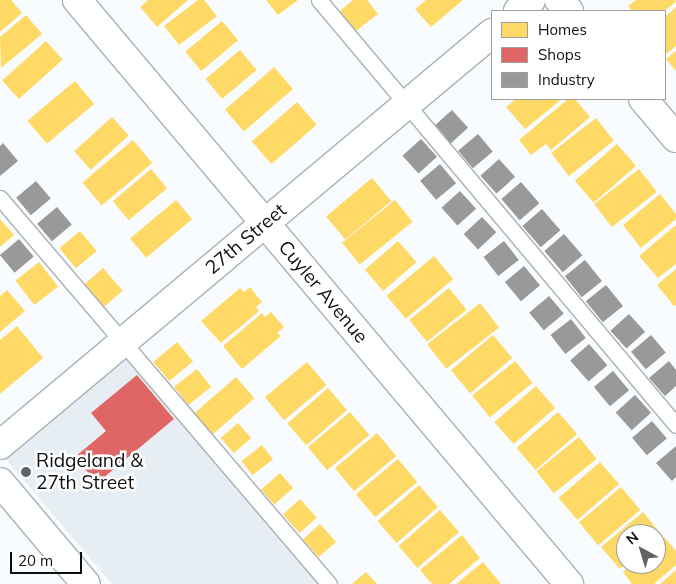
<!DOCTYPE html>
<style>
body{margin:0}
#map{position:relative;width:676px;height:584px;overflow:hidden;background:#f9fcfe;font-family:Mulish,sans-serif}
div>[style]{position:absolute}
.built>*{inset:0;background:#e6eef4}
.homes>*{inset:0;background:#ffd966;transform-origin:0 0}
.shops>*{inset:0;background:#e06666}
.industry>*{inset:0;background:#999;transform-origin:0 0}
.roads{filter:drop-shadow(1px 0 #adb0b2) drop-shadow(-1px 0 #adb0b2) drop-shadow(0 1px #adb0b2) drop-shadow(0 -1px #adb0b2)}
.service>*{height:15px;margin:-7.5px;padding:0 7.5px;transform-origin:7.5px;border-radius:7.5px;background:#feffff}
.minor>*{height:28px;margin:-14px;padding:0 14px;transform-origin:14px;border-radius:14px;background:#feffff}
.tertiary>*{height:28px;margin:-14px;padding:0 14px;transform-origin:14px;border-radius:14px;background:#feffff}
.dots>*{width:14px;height:14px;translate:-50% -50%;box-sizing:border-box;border:2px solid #fff;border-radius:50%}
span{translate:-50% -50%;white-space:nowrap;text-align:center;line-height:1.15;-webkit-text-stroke:5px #fff;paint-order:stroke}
.street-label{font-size:19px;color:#0d0f11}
.poi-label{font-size:19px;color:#0d0f11}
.left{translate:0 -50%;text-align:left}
.legend{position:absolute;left:491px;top:10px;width:175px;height:90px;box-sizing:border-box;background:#fff;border:1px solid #9e9fa0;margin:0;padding:6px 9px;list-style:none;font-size:15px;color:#0d0f11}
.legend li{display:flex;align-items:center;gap:10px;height:25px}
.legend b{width:25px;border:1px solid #9e9fa0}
.north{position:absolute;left:616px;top:524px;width:50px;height:50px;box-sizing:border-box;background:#fff;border:1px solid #9e9fa0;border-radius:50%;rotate:321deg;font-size:14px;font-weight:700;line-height:20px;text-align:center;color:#0d0f11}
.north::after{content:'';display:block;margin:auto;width:18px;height:22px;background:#606264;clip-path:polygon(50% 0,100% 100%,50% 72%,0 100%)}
.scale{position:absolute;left:10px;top:552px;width:72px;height:22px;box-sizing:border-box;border:2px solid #0d0f11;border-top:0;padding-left:6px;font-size:15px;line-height:18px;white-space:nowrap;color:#0d0f11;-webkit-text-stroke:4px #fff;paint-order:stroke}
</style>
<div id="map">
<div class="built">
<div style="clip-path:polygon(129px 351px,329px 584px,112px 584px,4px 457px)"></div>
</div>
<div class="homes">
<div style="clip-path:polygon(0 0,11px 0,22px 13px,0 32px)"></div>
<div style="clip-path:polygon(148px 0,188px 0,157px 27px,140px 7px)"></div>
<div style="clip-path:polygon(198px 0,204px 0,217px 16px,179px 45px,164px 26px)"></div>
<div style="clip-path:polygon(266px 0,298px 0,278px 15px)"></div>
<div style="clip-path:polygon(353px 0,367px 0,378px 14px,356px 31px,340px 11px)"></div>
<div style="clip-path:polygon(426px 0,463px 0,431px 27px,415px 9px)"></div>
<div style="clip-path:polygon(636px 0,675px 0,676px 2px,664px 11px,632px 11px,628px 6px)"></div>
<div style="clip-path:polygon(676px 7px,676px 46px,665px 55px,665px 17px)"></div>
<div style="clip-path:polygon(26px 15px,42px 34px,1px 68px,0 37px)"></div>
<div style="left:222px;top:21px;width:25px;height:48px;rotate:50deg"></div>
<div style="left:46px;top:41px;width:25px;height:59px;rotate:48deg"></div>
<div style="left:240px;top:50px;width:26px;height:45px;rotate:50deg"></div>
<div style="clip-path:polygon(676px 51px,676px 71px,666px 59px)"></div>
<div style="left:274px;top:67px;width:29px;height:65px;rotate:49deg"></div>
<div style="left:75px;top:81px;width:30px;height:62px;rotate:50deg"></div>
<div style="clip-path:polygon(516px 99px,562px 99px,525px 129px,506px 107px)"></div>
<div style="clip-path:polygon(568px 99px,575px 99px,590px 117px,551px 150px,546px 144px,531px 155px,519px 140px)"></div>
<div style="left:297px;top:102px;width:30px;height:60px;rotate:49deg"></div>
<div style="left:112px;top:117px;width:25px;height:51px;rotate:48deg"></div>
<div style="left:596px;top:118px;width:29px;height:57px;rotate:52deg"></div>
<div style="left:133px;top:140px;width:30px;height:66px;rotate:50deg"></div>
<div style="left:617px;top:144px;width:29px;height:56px;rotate:49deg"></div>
<div style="left:151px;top:169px;width:25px;height:50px;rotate:50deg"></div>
<div style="left:639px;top:169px;width:29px;height:57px;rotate:52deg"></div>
<div style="left:372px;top:178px;width:30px;height:60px;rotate:50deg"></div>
<div style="clip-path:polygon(660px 194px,676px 214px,676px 219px,641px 248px,623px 225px)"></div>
<div style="left:176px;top:200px;width:25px;height:60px;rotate:50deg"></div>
<div style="left:395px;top:200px;width:28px;height:68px;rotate:51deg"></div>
<div style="clip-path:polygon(0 219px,14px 235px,0 247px)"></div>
<div style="clip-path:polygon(676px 225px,676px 264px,658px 278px,639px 256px)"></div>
<div style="left:80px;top:231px;width:26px;height:27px;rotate:50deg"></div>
<div style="left:398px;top:241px;width:28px;height:44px;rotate:49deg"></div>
<div style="left:434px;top:256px;width:30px;height:62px;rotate:50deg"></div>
<div style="left:39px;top:262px;width:31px;height:30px;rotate:52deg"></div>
<div style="left:103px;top:268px;width:30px;height:25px;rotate:49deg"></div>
<div style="clip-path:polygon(676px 269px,676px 305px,674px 306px,657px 285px)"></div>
<div style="clip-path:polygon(250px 287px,262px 302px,256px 307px,259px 311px,221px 343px,201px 321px,240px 288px,244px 292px)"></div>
<div style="left:449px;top:288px;width:28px;height:51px;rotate:51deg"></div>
<div style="clip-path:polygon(7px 290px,25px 311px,0 332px,0 296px)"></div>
<div style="left:480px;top:303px;width:31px;height:67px;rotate:52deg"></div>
<div style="clip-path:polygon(271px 312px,284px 327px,277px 333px,281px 336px,242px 369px,223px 346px,262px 313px,265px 317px)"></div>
<div style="clip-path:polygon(17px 326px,43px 358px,0 394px,0 340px)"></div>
<div style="left:493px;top:335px;width:30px;height:55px;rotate:50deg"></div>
<div style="left:177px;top:342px;width:25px;height:31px;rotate:50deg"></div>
<div style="left:515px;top:361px;width:28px;height:55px;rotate:51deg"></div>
<div style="left:307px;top:362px;width:30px;height:55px;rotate:50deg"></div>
<div style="left:197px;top:369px;width:23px;height:29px;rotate:52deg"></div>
<div style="left:236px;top:377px;width:28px;height:57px;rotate:49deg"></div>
<div style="left:536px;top:386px;width:29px;height:55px;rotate:49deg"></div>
<div style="left:328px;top:388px;width:29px;height:54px;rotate:49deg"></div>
<div style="left:350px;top:412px;width:30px;height:55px;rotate:50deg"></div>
<div style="left:558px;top:412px;width:29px;height:55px;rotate:49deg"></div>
<div style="left:238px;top:423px;width:20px;height:23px;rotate:49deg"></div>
<div style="left:377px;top:433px;width:30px;height:55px;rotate:50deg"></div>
<div style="left:579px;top:437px;width:28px;height:55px;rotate:51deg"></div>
<div style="left:262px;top:445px;width:18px;height:26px;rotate:52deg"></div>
<div style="left:398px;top:459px;width:30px;height:55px;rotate:50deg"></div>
<div style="left:600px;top:462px;width:29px;height:55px;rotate:49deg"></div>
<div style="left:280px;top:473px;width:20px;height:25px;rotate:49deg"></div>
<div style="left:419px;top:485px;width:29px;height:55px;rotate:49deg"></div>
<div style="left:621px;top:487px;width:30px;height:55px;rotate:50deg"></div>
<div style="left:300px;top:499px;width:25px;height:23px;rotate:48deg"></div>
<div style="left:440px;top:510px;width:29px;height:55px;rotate:49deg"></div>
<div style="clip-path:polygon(643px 512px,661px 534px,656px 539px,656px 534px,626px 534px,626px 564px,620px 569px,601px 547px)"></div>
<div style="left:320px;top:524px;width:24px;height:23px;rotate:48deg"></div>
<div style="clip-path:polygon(462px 535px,480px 558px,449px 584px,432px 584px,420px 570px)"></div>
<div style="clip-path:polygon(664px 537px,676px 551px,676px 565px,654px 584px,632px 584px,623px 572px,632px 564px,656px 564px,656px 544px)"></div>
<div style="clip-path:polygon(483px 562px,501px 584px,456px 584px)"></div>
<div style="clip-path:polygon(676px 570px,676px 584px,660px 584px)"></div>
<div style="clip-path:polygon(366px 572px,377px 584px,352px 584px)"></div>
</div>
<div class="shops">
<div style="clip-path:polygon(137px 375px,174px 419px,97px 483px,75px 457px,106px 431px,91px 413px)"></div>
</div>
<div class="industry">
<div style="left:452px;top:110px;width:24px;height:25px;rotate:48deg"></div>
<div style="left:478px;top:134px;width:23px;height:26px;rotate:50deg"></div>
<div style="left:421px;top:139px;width:24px;height:25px;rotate:48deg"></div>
<div style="clip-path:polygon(3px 143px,18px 161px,0 176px,0 146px)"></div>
<div style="left:499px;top:159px;width:24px;height:25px;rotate:48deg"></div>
<div style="left:440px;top:164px;width:25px;height:26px;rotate:50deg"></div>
<div style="left:36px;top:181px;width:23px;height:26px;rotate:50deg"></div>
<div style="left:521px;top:182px;width:28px;height:26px;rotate:49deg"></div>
<div style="left:460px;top:191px;width:24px;height:25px;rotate:48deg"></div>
<div style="left:57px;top:207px;width:23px;height:26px;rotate:50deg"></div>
<div style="left:542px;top:209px;width:28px;height:26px;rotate:49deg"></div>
<div style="left:482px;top:217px;width:21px;height:25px;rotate:47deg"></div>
<div style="left:564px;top:234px;width:28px;height:26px;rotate:49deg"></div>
<div style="left:19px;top:239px;width:23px;height:25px;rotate:50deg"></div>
<div style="left:504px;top:241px;width:24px;height:26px;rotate:52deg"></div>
<div style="left:585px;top:260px;width:27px;height:26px;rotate:51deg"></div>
<div style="left:524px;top:266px;width:25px;height:25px;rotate:50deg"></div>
<div style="left:606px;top:285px;width:27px;height:26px;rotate:51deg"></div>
<div style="left:549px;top:296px;width:23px;height:26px;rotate:50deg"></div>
<div style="left:629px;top:314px;width:24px;height:25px;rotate:48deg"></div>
<div style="left:571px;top:319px;width:24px;height:26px;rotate:52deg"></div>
<div style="left:651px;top:335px;width:23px;height:26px;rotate:50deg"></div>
<div style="left:589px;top:344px;width:28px;height:25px;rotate:49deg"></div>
<div style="clip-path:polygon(669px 361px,676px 370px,676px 386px,665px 396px,649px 378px)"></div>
<div style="left:613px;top:371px;width:25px;height:25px;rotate:50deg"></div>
<div style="left:635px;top:395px;width:24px;height:26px;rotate:48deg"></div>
<div style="left:652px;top:421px;width:23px;height:26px;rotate:50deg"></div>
<div style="clip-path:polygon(676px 446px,676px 477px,672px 481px,656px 463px)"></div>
</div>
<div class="roads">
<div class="service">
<div style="left:319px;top:0;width:555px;rotate:49.97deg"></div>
<div style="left:0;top:198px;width:507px;rotate:49.56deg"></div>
</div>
<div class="minor">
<div style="left:77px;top:0;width:764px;rotate:49.89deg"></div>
<div style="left:559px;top:0;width:15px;rotate:48deg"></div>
<div style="left:518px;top:11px;width:17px;rotate:-40deg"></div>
<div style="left:643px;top:99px;width:51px;rotate:49.8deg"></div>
<div style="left:0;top:445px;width:642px;rotate:-39.94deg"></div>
</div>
<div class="tertiary">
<div style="left:0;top:482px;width:133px;rotate:49.9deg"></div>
</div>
</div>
<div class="dots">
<div style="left:26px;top:472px;background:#606264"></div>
</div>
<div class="street-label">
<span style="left:246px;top:239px;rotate:-40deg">27th Street</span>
<span style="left:323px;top:292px;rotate:50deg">Cuyler Avenue</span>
</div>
<div class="poi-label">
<span class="left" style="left:36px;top:472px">Ridgeland &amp;<br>27th Street</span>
</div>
<ul class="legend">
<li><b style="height:14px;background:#ffd966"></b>Homes</li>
<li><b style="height:14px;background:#e06666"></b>Shops</li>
<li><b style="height:14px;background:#999"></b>Industry</li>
</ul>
<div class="north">N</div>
<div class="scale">20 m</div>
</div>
